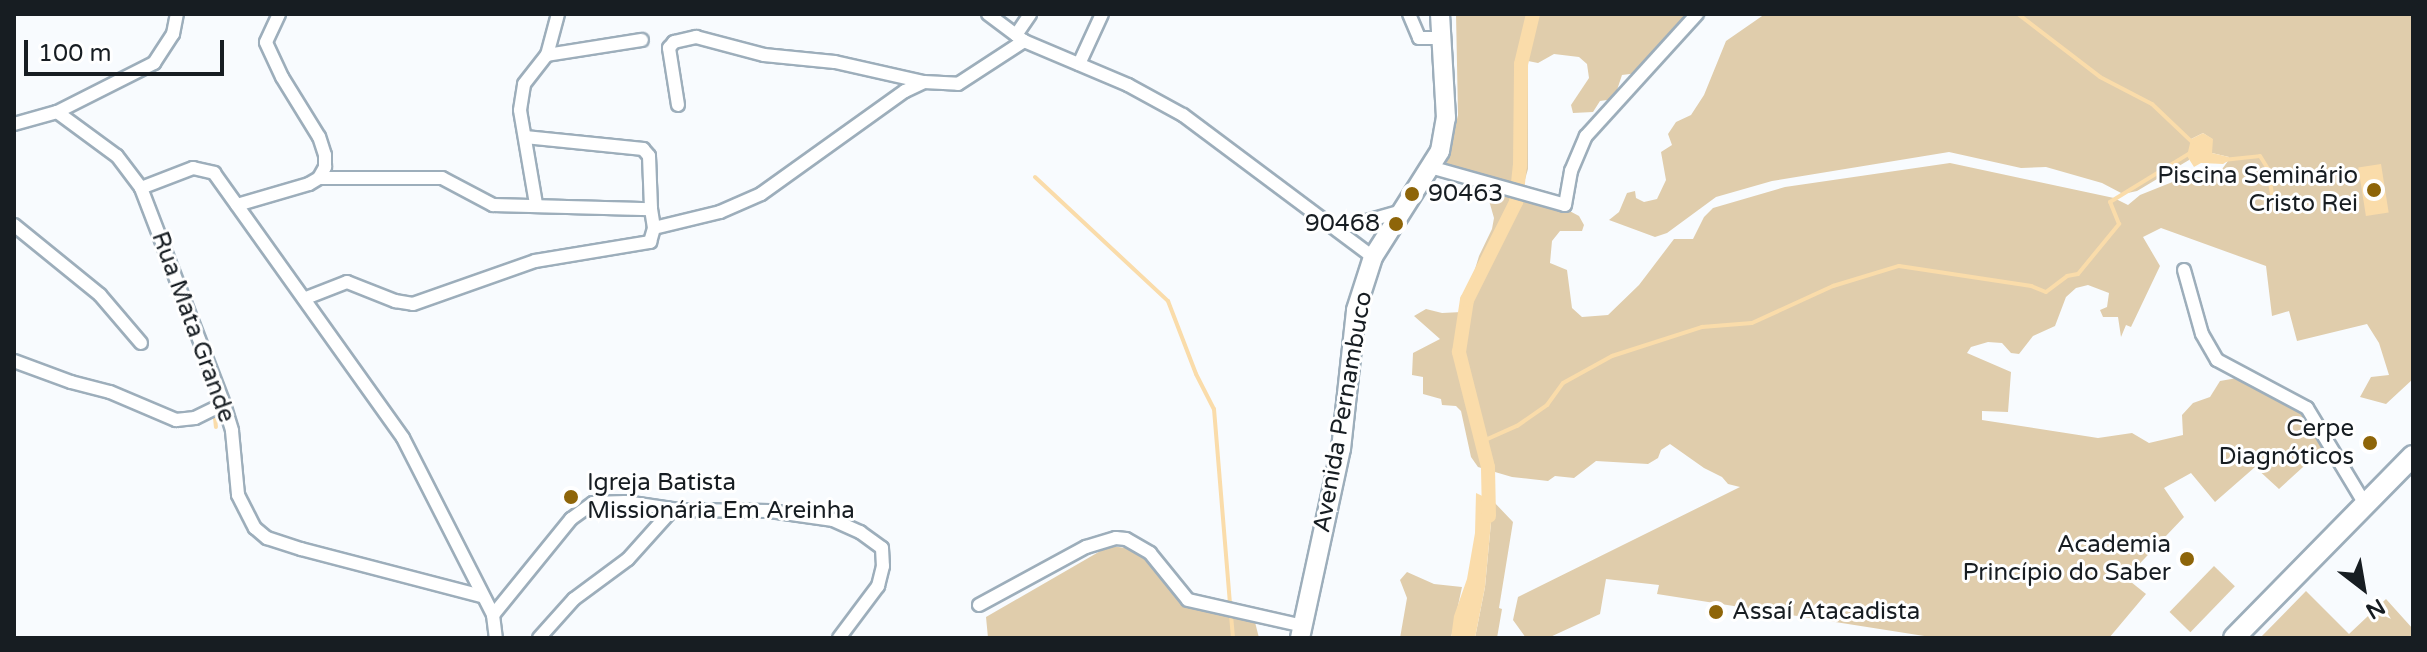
<!DOCTYPE html>
<meta charset="utf-8">
<style>
body{margin:0}
#map{position:relative;width:2427px;height:652px;overflow:hidden;background:#f8fbfe;font-family:"Varela Round",sans-serif}
div>[style]{position:absolute}
.green>*{inset:0;background:#e0cdac;transform-origin:0 0}
.water>*{inset:0;background:#fadcaa;transform-origin:0 0}
.stream>*{height:4px;margin:-2px;padding:0 2px;transform-origin:2px;border-radius:2px;background:#fadcaa}
.canal>*{height:14px;margin:-7px;padding:0 7px;transform-origin:7px;border-radius:7px;background:#fadcaa}
.roads{filter:drop-shadow(2px 0 #9daebb) drop-shadow(-2px 0 #9daebb) drop-shadow(0 2px #9daebb) drop-shadow(0 -2px #9daebb)}
.street>*{height:12px;margin:-6px;padding:0 6px;transform-origin:6px;border-radius:6px;background:#fff}
.secondary>*{height:18px;margin:-9px;padding:0 9px;transform-origin:9px;border-radius:9px;background:#fff}
.primary>*{height:20px;margin:-10px;padding:0 10px;transform-origin:10px;border-radius:10px;background:#fff}
.dots>*{width:22px;height:22px;translate:-50% -50%;box-sizing:border-box;border:4px solid #fff;border-radius:50%}
span{translate:-50% -50%;white-space:nowrap;text-align:center;line-height:1.15;-webkit-text-stroke:6px #fff;paint-order:stroke}
.poi-label{font-size:24px;color:#171d22}
.right{translate:-100% -50%;text-align:right}
.left{translate:0 -50%;text-align:left}
.street-label{font-size:24px;color:#171d22}
.frame{position:absolute;inset:0;border:16px solid #171d22;pointer-events:none}
.north{position:absolute;left:2323px;top:548px;width:80px;height:80px;-webkit-text-stroke:6px #fff;paint-order:stroke;rotate:149deg;font-size:22px;font-weight:700;line-height:32px;text-align:center;color:#171d22}
.north::after{content:'';display:block;margin:auto;width:28px;height:36px;background:#171d22;clip-path:polygon(50% 0,100% 100%,50% 72%,0 100%)}
.scale{position:absolute;left:24px;top:40px;width:200px;height:36px;box-sizing:border-box;border:4px solid #171d22;border-top:0;padding-left:10px;font-size:24px;line-height:28px;white-space:nowrap;color:#171d22;-webkit-text-stroke:6px #fff;paint-order:stroke}
</style>
<div id="map">
<div class="green">
<div style="clip-path:polygon(1456px 14px,1691px 14px,1638px 73px,1622px 75px,1614px 99px,1600px 101px,1593px 112px,1573px 113px,1571px 105px,1589px 78px,1587px 64px,1579px 57px,1554px 54px,1538px 63px,1528px 61px,1528px 169px,1522px 190px,1446px 165px,1458px 115px)"></div>
<div style="clip-path:polygon(1765px 14px,2413px 14px,2413px 379px,2386px 404px,2360px 397px,2371px 377px,2389px 375px,2379px 343px,2367px 324px,2297px 341px,2289px 311px,2272px 316px,2266px 266px,2161px 228px,2143px 237px,2160px 266px,2131px 327px,2126px 325px,2121px 337px,2118px 317px,2103px 317px,2100px 310px,2107px 307px,2109px 293px,2088px 285px,2076px 288px,2066px 297px,2055px 326px,2033px 336px,2019px 354px,2011px 353px,2002px 343px,1988px 342px,1971px 347px,1967px 353px,2011px 372px,2008px 412px,1982px 411px,1982px 420px,2098px 438px,2132px 433px,2149px 443px,2183px 435px,2182px 415px,2193px 403px,2210px 397px,2220px 381px,2237px 378px,2268px 386px,2307px 408px,2325px 447px,2279px 489px,2255px 467px,2215px 502px,2191px 473px,2164px 488px,2184px 517px,2126px 578px,2146px 594px,2109px 638px,1937px 638px,1657px 594px,1659px 585px,1606px 579px,1600px 614px,1548px 638px,1526px 638px,1513px 620px,1518px 597px,1740px 487px,1728px 484px,1722px 477px,1704px 468px,1670px 444px,1661px 450px,1658px 458px,1648px 464px,1596px 461px,1574px 478px,1555px 476px,1548px 481px,1512px 477px,1478px 467px,1471px 457px,1461px 411px,1456px 406px,1442px 405px,1441px 399px,1423px 394px,1423px 377px,1412px 375px,1413px 353px,1440px 339px,1414px 316px,1426px 309px,1442px 313px,1462px 312px,1479px 256px,1492px 229px,1494px 218px,1488px 197px,1496px 192px,1564px 208px,1579px 216px,1584px 225px,1582px 231px,1560px 231px,1552px 241px,1550px 263px,1567px 270px,1572px 308px,1582px 317px,1608px 315px,1639px 285px,1674px 239px,1693px 239px,1704px 217px,1713px 208px,1785px 187px,1950px 163px,2114px 198px,2128px 205px,2140px 195px,2180px 179px,2199px 177px,2214px 180px,2228px 161px,2229px 157px,2212px 153px,2212px 139px,2203px 133px,2191px 139px,2189px 160px,2137px 191px,2123px 194px,2102px 183px,2046px 167px,2021px 168px,1949px 152px,1772px 181px,1716px 197px,1667px 233px,1655px 237px,1609px 220px,1619px 212px,1627px 193px,1635px 191px,1636px 198px,1644px 202px,1657px 199px,1666px 180px,1661px 152px,1672px 145px,1668px 134px,1676px 122px,1691px 115px,1704px 95px,1726px 41px)"></div>
<div style="clip-path:polygon(1493px 501px,1513px 522px,1499px 608px,1502px 609px,1497px 638px,1475px 638px,1485px 587px)"></div>
<div style="clip-path:polygon(1109px 546px,1145px 550px,1176px 595px,1224px 615px,1255px 622px,1259px 638px,988px 638px,986px 617px)"></div>
<div style="left:2214px;top:566px;width:29px;height:64px;rotate:44deg"></div>
<div style="clip-path:polygon(1407px 572px,1434px 584px,1462px 587px,1451px 638px,1400px 638px,1407px 598px,1400px 580px)"></div>
<div style="clip-path:polygon(2306px 591px,2349px 634px,2386px 599px,2413px 629px,2413px 638px,2260px 638px)"></div>
</div>
<div class="water">
<div style="clip-path:polygon(2203px 133px,2213px 139px,2212px 153px,2229px 157px,2228px 161px,2223px 164px,2201px 163px,2194px 167px,2187px 156px,2191px 139px)"></div>
<div style="left:2381px;top:164px;width:49px;height:23px;rotate:81deg"></div>
<div style="clip-path:polygon(1476px 493px,1493px 501px,1485px 587px,1475px 638px,1451px 638px,1454px 616px,1467px 579px,1475px 533px)"></div>
</div>
<div class="stream">
<div style="left:2018px;top:14px;width:103px;rotate:37.5deg"></div>
<div style="left:2100px;top:77px;width:59px;rotate:27.4deg"></div>
<div style="left:2152px;top:104px;width:55px;rotate:43.5deg"></div>
<div style="left:2223px;top:160px;width:37px;rotate:-6deg"></div>
<div style="left:2260px;top:156px;width:15px;rotate:58deg"></div>
<div style="left:2268px;top:169px;width:31px;rotate:81deg"></div>
<div style="left:2273px;top:200px;width:28px;rotate:6deg"></div>
<div style="left:1035px;top:177px;width:182px;rotate:43deg"></div>
<div style="left:1168px;top:301px;width:78px;rotate:69deg"></div>
<div style="left:1196px;top:374px;width:39px;rotate:63deg"></div>
<div style="left:1214px;top:409px;width:195px;rotate:85.3deg"></div>
<div style="left:215px;top:418px;width:9px;rotate:84deg"></div>
<div style="left:1483px;top:441px;width:37px;rotate:-24deg"></div>
<div style="left:1517px;top:426px;width:37px;rotate:-35deg"></div>
<div style="left:1547px;top:405px;width:27px;rotate:-54deg"></div>
<div style="left:1563px;top:383px;width:56px;rotate:-28.9deg"></div>
<div style="left:1612px;top:356px;width:95px;rotate:-17.9deg"></div>
<div style="left:1702px;top:327px;width:50px;rotate:-4.6deg"></div>
<div style="left:1752px;top:323px;width:89px;rotate:-24.6deg"></div>
<div style="left:1833px;top:286px;width:69px;rotate:-16.9deg"></div>
<div style="left:1899px;top:266px;width:134px;rotate:8.6deg"></div>
<div style="left:2031px;top:286px;width:16px;rotate:22deg"></div>
<div style="left:2046px;top:292px;width:26px;rotate:-37deg"></div>
<div style="left:2067px;top:276px;width:11px;rotate:-10deg"></div>
<div style="left:2078px;top:274px;width:65px;rotate:-50.6deg"></div>
<div style="left:2119px;top:224px;width:24px;rotate:-112deg"></div>
<div style="left:2110px;top:202px;width:94px;rotate:-31.5deg"></div>
<div style="left:1231px;top:615px;width:23px;rotate:85deg"></div>
</div>
<div class="canal">
<div style="left:1489px;top:516px;width:49px;rotate:-91.2deg"></div>
<div style="left:1488px;top:467px;width:119px;rotate:-104.2deg"></div>
<div style="left:1459px;top:352px;width:53px;rotate:-81.3deg"></div>
<div style="left:1467px;top:300px;width:110px;rotate:-63.4deg"></div>
<div style="left:1516px;top:202px;width:36px;rotate:-84deg"></div>
<div style="left:1520px;top:166px;width:102px;rotate:-89.4deg"></div>
<div style="left:1521px;top:64px;width:51px;rotate:-76.5deg"></div>
</div>
<div class="roads">
<div class="street">
<div style="left:988px;top:14px;width:45px;rotate:36.9deg"></div>
<div style="left:1409px;top:14px;width:26px;rotate:67deg"></div>
<div style="left:1419px;top:38px;width:22px"></div>
<div style="left:1016px;top:35px;width:25px;rotate:-56deg"></div>
<div style="left:547px;top:55px;width:42px;rotate:-75deg"></div>
<div style="left:1079px;top:64px;width:55px;rotate:-65.3deg"></div>
<div style="left:678px;top:105px;width:58px;rotate:-99deg"></div>
<div style="left:669px;top:48px;width:8px;rotate:-50deg"></div>
<div style="left:674px;top:42px;width:23px;rotate:-13deg"></div>
<div style="left:696px;top:37px;width:70px;rotate:14.8deg"></div>
<div style="left:764px;top:55px;width:71px;rotate:5.6deg"></div>
<div style="left:835px;top:62px;width:91px;rotate:12.7deg"></div>
<div style="left:57px;top:112px;width:109px;rotate:-26.8deg"></div>
<div style="left:154px;top:63px;width:35px;rotate:-57deg"></div>
<div style="left:173px;top:34px;width:20px;rotate:-79deg"></div>
<div style="left:14px;top:124px;width:45px;rotate:-15.6deg"></div>
<div style="left:57px;top:112px;width:74px;rotate:36.3deg"></div>
<div style="left:117px;top:156px;width:40px;rotate:53deg"></div>
<div style="left:141px;top:188px;width:231px;rotate:69deg"></div>
<div style="left:224px;top:404px;width:28px;rotate:73deg"></div>
<div style="left:232px;top:431px;width:64px;rotate:84.6deg"></div>
<div style="left:238px;top:495px;width:37px;rotate:63deg"></div>
<div style="left:255px;top:528px;width:16px;rotate:40deg"></div>
<div style="left:267px;top:538px;width:36px;rotate:18deg"></div>
<div style="left:301px;top:549px;width:187px;rotate:14.6deg"></div>
<div style="left:525px;top:137px;width:119px;rotate:5.8deg"></div>
<div style="left:643px;top:149px;width:9px;rotate:49deg"></div>
<div style="left:649px;top:156px;width:53px;rotate:87.8deg"></div>
<div style="left:1430px;top:167px;width:140px;rotate:15.7deg"></div>
<div style="left:1565px;top:205px;width:35px;rotate:-80deg"></div>
<div style="left:1571px;top:171px;width:38px;rotate:-67deg"></div>
<div style="left:1586px;top:136px;width:165px;rotate:-47.7deg"></div>
<div style="left:319px;top:178px;width:123px"></div>
<div style="left:442px;top:178px;width:58px;rotate:27.9deg"></div>
<div style="left:493px;top:205px;width:158px;rotate:1.5deg"></div>
<div style="left:651px;top:209px;width:19px;rotate:81deg"></div>
<div style="left:141px;top:188px;width:56px;rotate:-21deg"></div>
<div style="left:193px;top:168px;width:22px;rotate:13deg"></div>
<div style="left:214px;top:173px;width:325px;rotate:54.5deg"></div>
<div style="left:403px;top:438px;width:199px;rotate:63deg"></div>
<div style="left:493px;top:615px;width:23px;rotate:83deg"></div>
<div style="left:536px;top:204px;width:95px;rotate:-99.7deg"></div>
<div style="left:520px;top:110px;width:26px;rotate:-81deg"></div>
<div style="left:524px;top:84px;width:37px;rotate:-52deg"></div>
<div style="left:547px;top:55px;width:96px;rotate:-9deg"></div>
<div style="left:237px;top:205px;width:75px;rotate:-16.3deg"></div>
<div style="left:309px;top:184px;width:12px;rotate:-31deg"></div>
<div style="left:319px;top:178px;width:13px;rotate:-61deg"></div>
<div style="left:325px;top:167px;width:12px;rotate:-90deg"></div>
<div style="left:325px;top:155px;width:19px;rotate:-108deg"></div>
<div style="left:319px;top:137px;width:70px;rotate:-121.7deg"></div>
<div style="left:282px;top:77px;width:38px;rotate:-115deg"></div>
<div style="left:266px;top:42px;width:31px;rotate:-65deg"></div>
<div style="left:14px;top:225px;width:111px;rotate:39.1deg"></div>
<div style="left:100px;top:295px;width:63px;rotate:49.5deg"></div>
<div style="left:1339px;top:229px;width:66px;rotate:-15.9deg"></div>
<div style="left:2184px;top:270px;width:66px;rotate:74.3deg"></div>
<div style="left:2202px;top:334px;width:30px;rotate:60deg"></div>
<div style="left:2217px;top:360px;width:102px;rotate:28.1deg"></div>
<div style="left:2307px;top:408px;width:112px;rotate:58.9deg"></div>
<div style="left:306px;top:298px;width:44px;rotate:-21.3deg"></div>
<div style="left:347px;top:282px;width:52px;rotate:21.6deg"></div>
<div style="left:395px;top:301px;width:18px;rotate:9deg"></div>
<div style="left:413px;top:304px;width:129px;rotate:-19.4deg"></div>
<div style="left:535px;top:261px;width:117px;rotate:-9.4deg"></div>
<div style="left:650px;top:242px;width:15px;rotate:-74deg"></div>
<div style="left:654px;top:228px;width:68px;rotate:-13.6deg"></div>
<div style="left:720px;top:212px;width:45px;rotate:-23.7deg"></div>
<div style="left:761px;top:194px;width:177px;rotate:-35.6deg"></div>
<div style="left:905px;top:91px;width:21px;rotate:-25deg"></div>
<div style="left:924px;top:82px;width:34px;rotate:3deg"></div>
<div style="left:958px;top:84px;width:79px;rotate:-33.1deg"></div>
<div style="left:1024px;top:41px;width:113px;rotate:22.9deg"></div>
<div style="left:1128px;top:85px;width:63px;rotate:28.6deg"></div>
<div style="left:1183px;top:115px;width:237px;rotate:36.8deg"></div>
<div style="left:14px;top:361px;width:61px;rotate:20.2deg"></div>
<div style="left:71px;top:382px;width:40px;rotate:14.4deg"></div>
<div style="left:110px;top:392px;width:72px;rotate:23deg"></div>
<div style="left:176px;top:420px;width:19px;rotate:-6deg"></div>
<div style="left:195px;top:418px;width:32px;rotate:-26deg"></div>
<div style="left:979px;top:605px;width:122px;rotate:-28.5deg"></div>
<div style="left:1086px;top:547px;width:31px;rotate:-17deg"></div>
<div style="left:1116px;top:538px;width:10px;rotate:6deg"></div>
<div style="left:1126px;top:539px;width:28px;rotate:30deg"></div>
<div style="left:1150px;top:553px;width:60px;rotate:51deg"></div>
<div style="left:1188px;top:600px;width:118px;rotate:12.7deg"></div>
<div style="left:493px;top:615px;width:124px;rotate:-50.9deg"></div>
<div style="left:571px;top:519px;width:27px;rotate:-36deg"></div>
<div style="left:593px;top:503px;width:32px;rotate:-2deg"></div>
<div style="left:625px;top:502px;width:56px;rotate:8.3deg"></div>
<div style="left:680px;top:510px;width:90px;rotate:0.6deg"></div>
<div style="left:770px;top:511px;width:64px;rotate:8.1deg"></div>
<div style="left:833px;top:520px;width:30px;rotate:24deg"></div>
<div style="left:860px;top:532px;width:27px;rotate:36deg"></div>
<div style="left:882px;top:548px;width:18px;rotate:87deg"></div>
<div style="left:883px;top:566px;width:21px;rotate:104deg"></div>
<div style="left:878px;top:586px;width:65px;rotate:126.9deg"></div>
<div style="left:539px;top:638px;width:52px;rotate:-48.1deg"></div>
<div style="left:574px;top:599px;width:67px;rotate:-36.5deg"></div>
<div style="left:628px;top:559px;width:66px;rotate:-48.1deg"></div>
</div>
<div class="secondary">
<div style="left:1300px;top:638px;width:193px;rotate:-77.8deg"></div>
<div style="left:1341px;top:449px;width:140px;rotate:-83.8deg"></div>
<div style="left:1356px;top:310px;width:56px;rotate:-72.2deg"></div>
<div style="left:1373px;top:257px;width:125px;rotate:-57.7deg"></div>
<div style="left:1440px;top:151px;width:34px;rotate:-80deg"></div>
<div style="left:1446px;top:118px;width:104px;rotate:-93.3deg"></div>
</div>
<div class="primary">
<div style="left:2234px;top:638px;width:255px;rotate:-45.5deg"></div>
</div>
</div>
<div class="dots">
<div style="left:2374px;top:190px;background:#8e6509"></div>
<div style="left:1412px;top:194px;background:#8e6509"></div>
<div style="left:1396px;top:224px;background:#8e6509"></div>
<div style="left:2370px;top:443px;background:#8e6509"></div>
<div style="left:571px;top:497px;background:#8e6509"></div>
<div style="left:2187px;top:559px;background:#8e6509"></div>
<div style="left:1716px;top:612px;background:#8e6509"></div>
</div>
<div class="poi-label">
<span class="right" style="left:2358px;top:190px">Piscina Seminário<br>Cristo Rei</span>
<span class="left" style="left:1428px;top:194px">90463</span>
<span class="right" style="left:1380px;top:224px">90468</span>
<span class="right" style="left:2354px;top:443px">Cerpe<br>Diagnóticos</span>
<span class="left" style="left:587px;top:497px">Igreja Batista<br>Missionária Em Areinha</span>
<span class="right" style="left:2171px;top:559px">Academia<br>Princípio do Saber</span>
<span class="left" style="left:1732px;top:612px">Assaí Atacadista</span>
</div>
<div class="street-label">
<span style="left:193px;top:327px;rotate:70deg">Rua Mata Grande</span>
<span style="left:1343px;top:412px;rotate:-80deg">Avenida Pernambuco</span>
</div>
<div class="frame"></div>
<div class="north">N</div>
<div class="scale">100 m</div>
</div>
